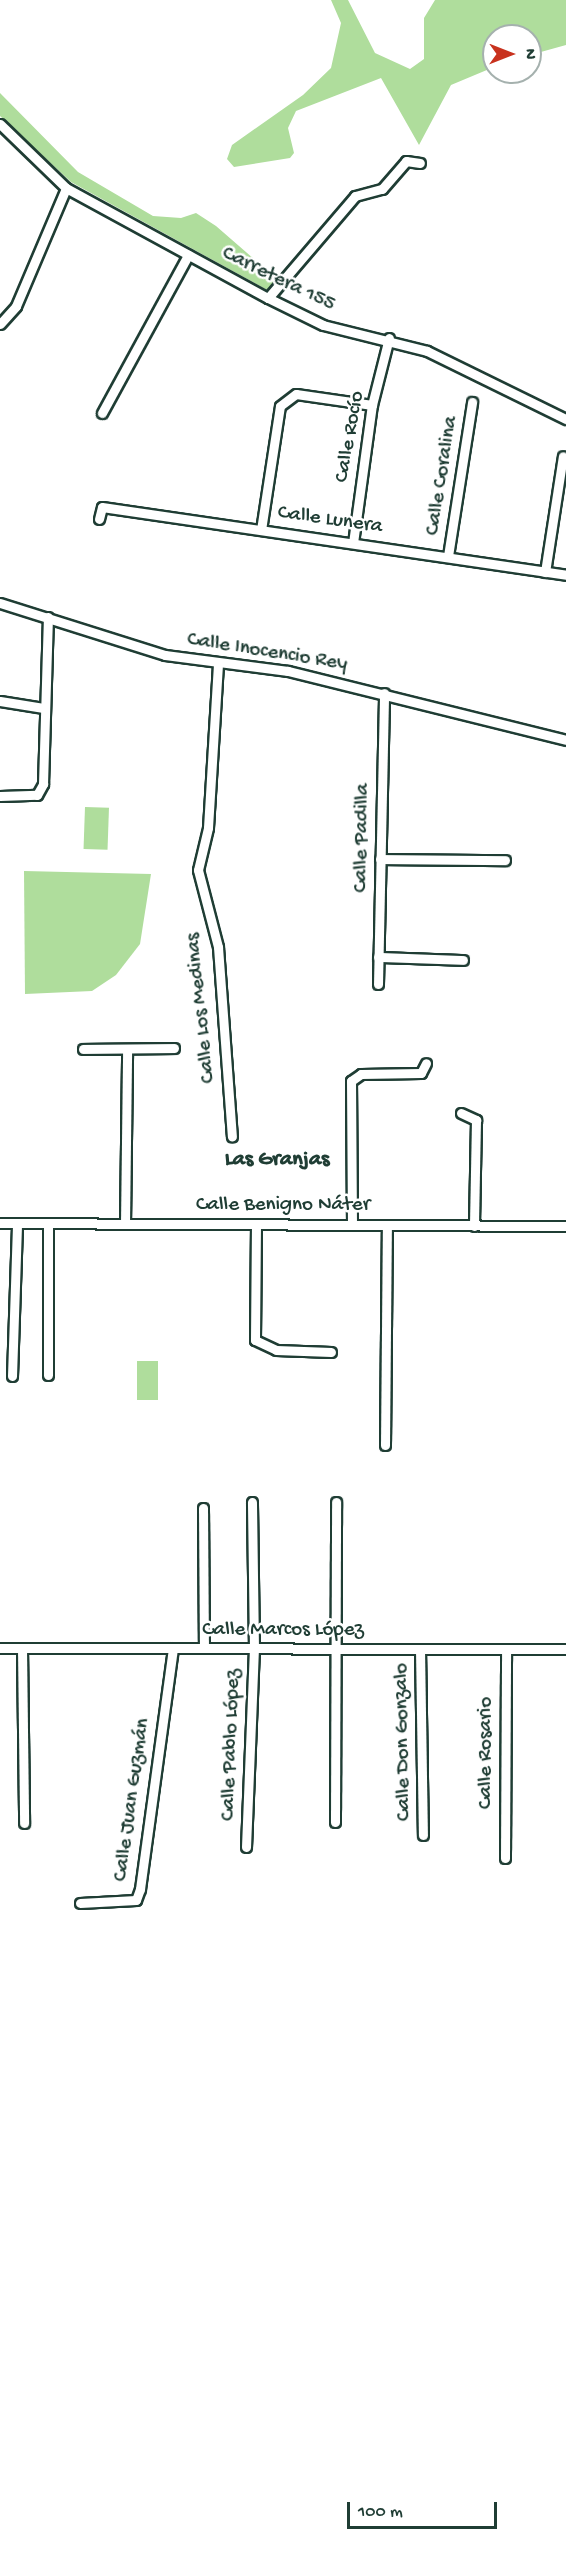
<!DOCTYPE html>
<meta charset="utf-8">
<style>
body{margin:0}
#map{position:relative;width:566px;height:2553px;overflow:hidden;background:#fff;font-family:"Gochi Hand",sans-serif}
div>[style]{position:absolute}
.green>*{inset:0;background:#afdd9c;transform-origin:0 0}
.roads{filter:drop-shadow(2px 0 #1f3d34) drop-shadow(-2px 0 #1f3d34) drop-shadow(0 2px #1f3d34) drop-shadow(0 -2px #1f3d34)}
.minor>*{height:9px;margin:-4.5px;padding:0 4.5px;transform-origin:4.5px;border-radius:4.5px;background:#fff}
span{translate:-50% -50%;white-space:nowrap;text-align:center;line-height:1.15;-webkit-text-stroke:5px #fff;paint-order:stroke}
.street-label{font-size:21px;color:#1f3d34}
.neighbourhood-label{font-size:22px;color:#1f3d34;font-weight:700}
.north{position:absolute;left:482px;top:24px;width:60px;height:60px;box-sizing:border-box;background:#fff;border:2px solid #a5b1ae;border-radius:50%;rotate:90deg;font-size:16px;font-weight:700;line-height:24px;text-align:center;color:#1f3d34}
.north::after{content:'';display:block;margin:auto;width:21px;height:27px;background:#c8321e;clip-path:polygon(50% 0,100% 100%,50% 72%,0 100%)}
.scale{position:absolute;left:347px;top:2502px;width:150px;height:27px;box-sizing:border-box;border:3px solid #1f3d34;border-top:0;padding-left:8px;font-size:18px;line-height:21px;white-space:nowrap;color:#1f3d34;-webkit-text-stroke:4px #fff;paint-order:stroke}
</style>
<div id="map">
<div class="green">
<div style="clip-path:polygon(331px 0,348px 0,375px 53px,410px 69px,424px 59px,424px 18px,435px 0,566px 0,566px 45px,530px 55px,530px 36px,494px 36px,494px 67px,451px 85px,419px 145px,381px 78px,296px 111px,288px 128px,294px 153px,290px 158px,234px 167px,227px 159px,232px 145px,303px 95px,331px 68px,341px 23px)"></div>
<div style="clip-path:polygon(0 93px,78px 172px,153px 216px,181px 218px,196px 213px,216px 226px,277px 279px,269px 291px,71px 182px,0 116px)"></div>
<div style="left:85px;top:807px;width:24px;height:42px;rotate:2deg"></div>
<div style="clip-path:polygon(24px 871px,151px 874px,140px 944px,116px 975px,92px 991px,25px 994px)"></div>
<div style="left:137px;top:1361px;width:21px;height:39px"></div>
</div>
<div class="roads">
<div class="minor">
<div style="left:0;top:124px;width:92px;rotate:44.1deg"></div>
<div style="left:66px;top:188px;width:230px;rotate:28.6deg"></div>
<div style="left:268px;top:298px;width:61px;rotate:26.1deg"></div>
<div style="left:323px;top:325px;width:107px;rotate:14deg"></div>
<div style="left:427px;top:351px;width:155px;rotate:26.1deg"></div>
<div style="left:268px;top:298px;width:134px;rotate:-49.5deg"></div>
<div style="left:355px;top:196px;width:28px;rotate:-15deg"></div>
<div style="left:382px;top:189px;width:37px;rotate:-49deg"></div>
<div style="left:406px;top:161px;width:14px;rotate:8deg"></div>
<div style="left:0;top:324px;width:24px;rotate:-48deg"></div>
<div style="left:16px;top:306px;width:128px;rotate:-67deg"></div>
<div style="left:102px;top:413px;width:180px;rotate:-61.4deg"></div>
<div style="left:99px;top:519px;width:12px;rotate:-76deg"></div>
<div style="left:102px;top:507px;width:469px;rotate:8.3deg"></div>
<div style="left:261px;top:530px;width:125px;rotate:-81.3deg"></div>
<div style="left:280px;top:406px;width:20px;rotate:-37deg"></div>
<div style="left:296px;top:394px;width:77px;rotate:8.2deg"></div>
<div style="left:353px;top:543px;width:139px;rotate:-82.2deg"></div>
<div style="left:372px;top:405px;width:69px;rotate:-75.8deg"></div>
<div style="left:448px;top:556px;width:156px;rotate:-81.1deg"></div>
<div style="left:545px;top:572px;width:117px;rotate:-81.2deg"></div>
<div style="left:0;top:603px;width:173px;rotate:17.5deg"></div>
<div style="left:165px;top:655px;width:124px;rotate:7.4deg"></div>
<div style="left:288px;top:671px;width:286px;rotate:13.9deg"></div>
<div style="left:218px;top:664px;width:164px;rotate:93.5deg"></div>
<div style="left:208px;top:828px;width:43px;rotate:103.4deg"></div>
<div style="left:198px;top:870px;width:80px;rotate:75.4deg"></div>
<div style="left:218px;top:947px;width:190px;rotate:85.8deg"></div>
<div style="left:0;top:701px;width:44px;rotate:9.2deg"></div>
<div style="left:0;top:796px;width:37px;rotate:-2deg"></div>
<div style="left:37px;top:795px;width:13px;rotate:-61deg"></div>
<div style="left:43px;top:784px;width:167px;rotate:-88.3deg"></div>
<div style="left:380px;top:859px;width:125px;rotate:0.5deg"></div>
<div style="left:378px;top:957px;width:85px;rotate:2deg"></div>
<div style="left:378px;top:984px;width:291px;rotate:-88.8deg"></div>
<div style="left:83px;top:1049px;width:91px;rotate:-0.6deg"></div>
<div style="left:461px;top:1113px;width:17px;rotate:25deg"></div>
<div style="left:476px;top:1120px;width:106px;rotate:91.1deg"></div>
<div style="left:0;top:1223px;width:566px;rotate:0.3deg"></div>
<div style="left:48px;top:1223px;width:152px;rotate:90deg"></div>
<div style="left:125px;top:1224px;width:175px;rotate:-89.3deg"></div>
<div style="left:256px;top:1224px;width:116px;rotate:90.5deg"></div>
<div style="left:255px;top:1340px;width:23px;rotate:25deg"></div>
<div style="left:276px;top:1350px;width:55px;rotate:2.1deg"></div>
<div style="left:352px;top:1224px;width:143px;rotate:-90.4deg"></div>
<div style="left:351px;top:1081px;width:12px;rotate:-35deg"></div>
<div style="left:361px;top:1074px;width:60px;rotate:-1deg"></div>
<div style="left:421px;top:1073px;width:11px;rotate:-63deg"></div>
<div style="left:12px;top:1376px;width:153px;rotate:-88.1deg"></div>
<div style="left:385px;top:1445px;width:220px;rotate:-89.5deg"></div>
<div style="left:203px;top:1508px;width:140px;rotate:89.6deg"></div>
<div style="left:0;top:1648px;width:566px;rotate:0.1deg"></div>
<div style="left:22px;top:1648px;width:175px;rotate:89.3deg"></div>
<div style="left:420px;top:1649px;width:186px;rotate:89.1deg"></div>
<div style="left:335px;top:1822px;width:320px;rotate:-89.8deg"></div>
<div style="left:246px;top:1847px;width:199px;rotate:-87.7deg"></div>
<div style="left:254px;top:1648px;width:146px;rotate:-90.8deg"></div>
<div style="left:505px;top:1858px;width:209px;rotate:-89.7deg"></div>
<div style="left:80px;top:1903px;width:56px;rotate:-3.1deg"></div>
<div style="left:136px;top:1900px;width:12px;rotate:-70deg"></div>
<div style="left:140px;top:1889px;width:243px;rotate:-82.2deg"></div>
</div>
</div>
<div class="street-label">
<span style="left:278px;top:280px;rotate:26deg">Carretera 155</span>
<span style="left:351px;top:437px;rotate:-80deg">Calle Rocío</span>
<span style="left:443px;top:476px;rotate:-81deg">Calle Coralina</span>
<span style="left:330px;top:521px;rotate:8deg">Calle Lunera</span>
<span style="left:267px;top:653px;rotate:9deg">Calle Inocencio Rey</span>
<span style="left:363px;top:838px;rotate:-89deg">Calle Padilla</span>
<span style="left:202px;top:1008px;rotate:-96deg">Calle Los Medinas</span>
<span style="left:283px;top:1206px">Calle Benigno Náter</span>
<span style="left:283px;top:1631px">Calle Marcos López</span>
<span style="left:404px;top:1742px;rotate:-91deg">Calle Don Gonzalo</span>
<span style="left:232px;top:1745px;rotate:-88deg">Calle Pablo López</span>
<span style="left:487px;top:1753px;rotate:-90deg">Calle Rosario</span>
<span style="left:133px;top:1800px;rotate:-82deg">Calle Juan Guzmán</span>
</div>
<div class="neighbourhood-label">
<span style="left:277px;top:1161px">Las Granjas</span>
</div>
<div class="north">N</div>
<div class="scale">100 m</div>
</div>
